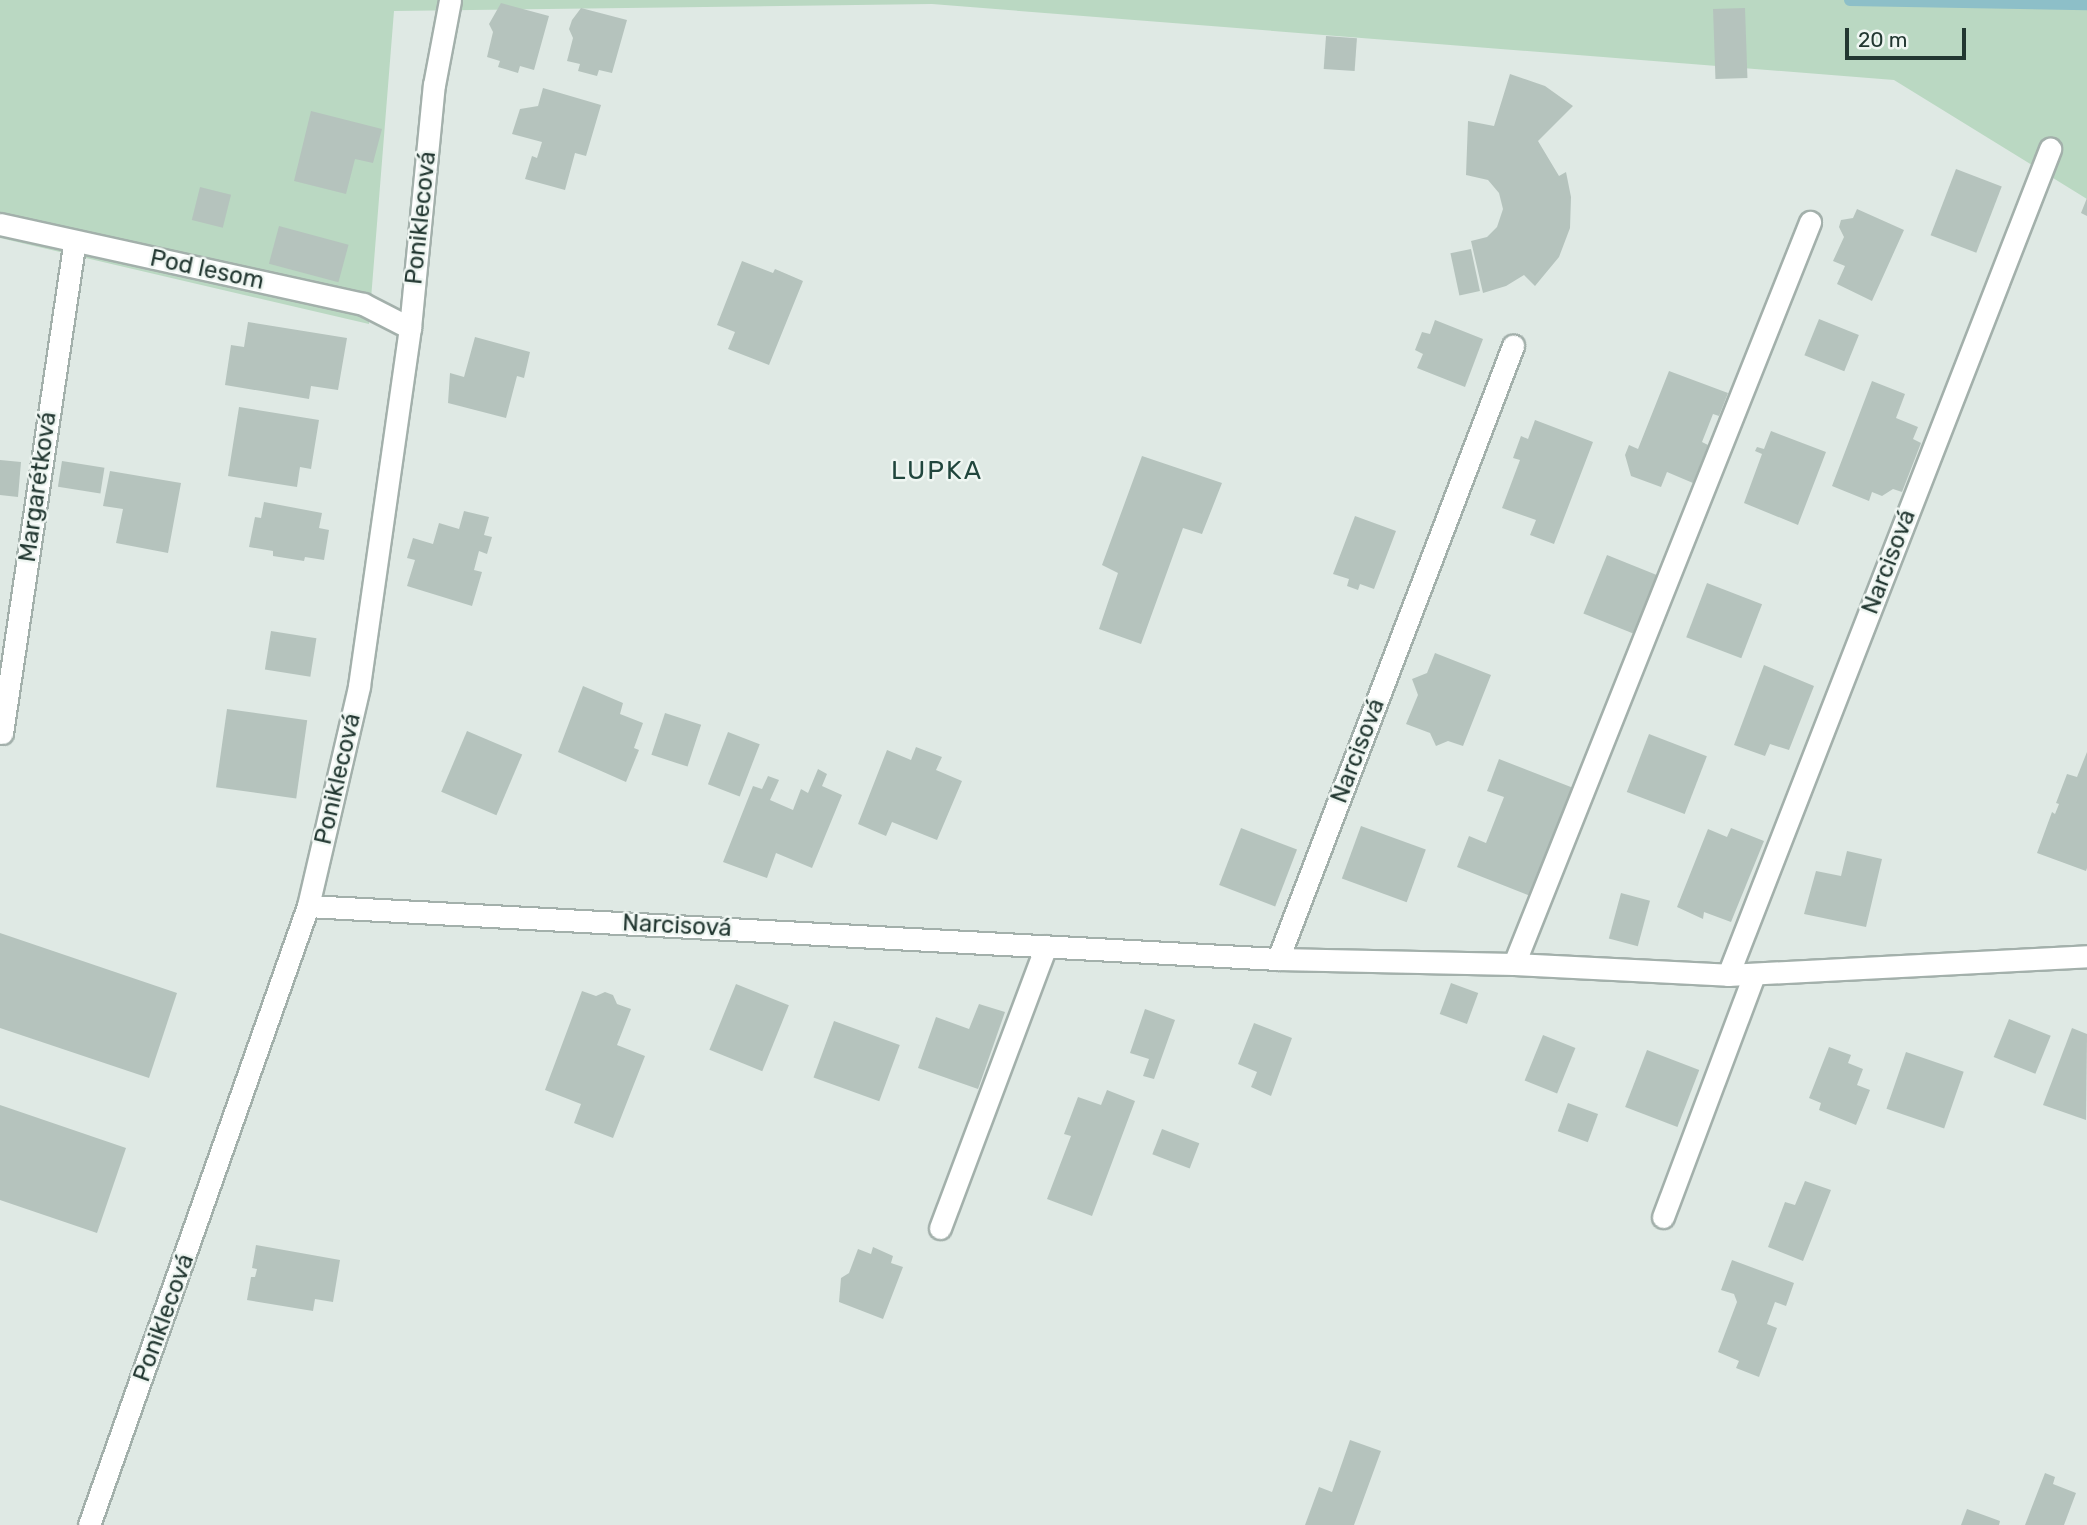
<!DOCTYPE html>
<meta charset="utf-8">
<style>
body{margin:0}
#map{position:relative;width:2087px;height:1525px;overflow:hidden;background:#dfe9e4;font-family:Rubik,sans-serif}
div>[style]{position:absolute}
.green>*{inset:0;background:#bad8c2}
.stream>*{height:12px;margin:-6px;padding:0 6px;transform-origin:6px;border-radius:6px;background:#8dbfc8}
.building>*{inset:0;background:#b5c3bd;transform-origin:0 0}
.roads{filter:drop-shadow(2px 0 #a3b0ab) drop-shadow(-2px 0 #a3b0ab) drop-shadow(0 2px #a3b0ab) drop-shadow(0 -2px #a3b0ab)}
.minor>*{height:21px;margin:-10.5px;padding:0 10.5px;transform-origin:10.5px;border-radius:10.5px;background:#fff}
span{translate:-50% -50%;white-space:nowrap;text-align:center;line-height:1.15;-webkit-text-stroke:5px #eff6f2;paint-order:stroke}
.street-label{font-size:24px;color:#223731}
.neighbourhood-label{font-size:26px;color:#21463d;letter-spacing:2px}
.scale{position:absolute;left:1845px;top:28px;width:121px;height:32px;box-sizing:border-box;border:4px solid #223731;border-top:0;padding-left:9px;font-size:21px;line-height:24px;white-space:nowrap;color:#223731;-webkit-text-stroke:5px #eff6f2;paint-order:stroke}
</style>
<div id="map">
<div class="green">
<div style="clip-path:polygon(0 0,2087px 0,2087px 199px,1894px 80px,932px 4px,394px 11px,369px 324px,0 238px)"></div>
</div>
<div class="stream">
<div style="left:1850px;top:0;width:237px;rotate:1deg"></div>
</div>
<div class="building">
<div style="clip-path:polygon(501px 3px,549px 16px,534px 70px,520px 66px,518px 73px,498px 67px,500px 61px,487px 57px,493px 32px,489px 24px)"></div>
<div style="clip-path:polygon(581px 8px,627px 20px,612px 73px,599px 70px,597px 76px,578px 71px,580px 64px,567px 61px,573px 38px,569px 29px,572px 20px)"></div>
<div style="left:1745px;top:8px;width:70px;height:32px;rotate:88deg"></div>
<div style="left:1326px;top:36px;width:31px;height:33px;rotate:4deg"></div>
<div style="clip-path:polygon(1510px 74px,1545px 86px,1573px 106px,1538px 141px,1559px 176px,1566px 172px,1571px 197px,1570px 228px,1559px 257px,1535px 286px,1524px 275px,1506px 286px,1483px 293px,1471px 241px,1487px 237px,1497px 227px,1503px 209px,1499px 193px,1488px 180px,1466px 175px,1468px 121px,1494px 126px)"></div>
<div style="clip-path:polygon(543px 88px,601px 105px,586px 156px,575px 153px,565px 190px,525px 179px,532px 156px,537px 158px,542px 142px,512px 134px,520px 109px,538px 106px)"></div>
<div style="clip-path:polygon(311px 111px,382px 129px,373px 163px,355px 159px,346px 194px,294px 181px)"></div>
<div style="left:1956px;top:169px;width:49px;height:71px;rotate:21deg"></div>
<div style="left:200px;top:187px;width:32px;height:34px;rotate:14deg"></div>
<div style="clip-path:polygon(2087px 198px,2087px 216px,2081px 213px)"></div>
<div style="clip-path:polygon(1857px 209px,1904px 230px,1872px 301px,1837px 284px,1845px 266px,1833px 261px,1844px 237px,1839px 227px,1841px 220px,1853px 218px)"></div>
<div style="left:279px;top:226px;width:72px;height:39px;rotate:15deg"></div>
<div style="left:1471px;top:249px;width:43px;height:21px;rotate:78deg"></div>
<div style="clip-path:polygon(742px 261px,773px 273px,775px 269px,803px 281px,769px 365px,728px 349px,735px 332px,717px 325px)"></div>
<div style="left:1819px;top:319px;width:43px;height:39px;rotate:22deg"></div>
<div style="clip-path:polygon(1435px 320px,1483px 339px,1465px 387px,1417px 368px,1423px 354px,1415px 350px,1422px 332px,1430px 334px)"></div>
<div style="clip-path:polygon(248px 322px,347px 338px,338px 390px,311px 386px,309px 399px,225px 385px,231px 345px,244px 347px)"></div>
<div style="clip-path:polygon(475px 337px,530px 352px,524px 378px,517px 376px,506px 418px,448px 403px,450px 373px,464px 377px)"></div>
<div style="clip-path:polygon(1669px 371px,1728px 393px,1719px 416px,1713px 414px,1702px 442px,1708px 445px,1693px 483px,1667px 472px,1661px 487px,1631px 476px,1625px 455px,1629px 445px,1638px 449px)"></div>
<div style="clip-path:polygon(1872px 381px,1905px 394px,1896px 418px,1918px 427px,1913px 439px,1921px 443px,1902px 492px,1893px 489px,1882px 496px,1872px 492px,1869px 501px,1832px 486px)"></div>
<div style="clip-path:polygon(239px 407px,319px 420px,311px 469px,300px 467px,297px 487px,228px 476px)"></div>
<div style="clip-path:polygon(1535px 420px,1593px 442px,1554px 544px,1530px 535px,1536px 520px,1502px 508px,1520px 460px,1513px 458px,1521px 436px,1528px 439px)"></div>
<div style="clip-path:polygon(1771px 431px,1826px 452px,1798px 525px,1744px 503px,1762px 454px,1755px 451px,1757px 447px,1764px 449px)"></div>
<div style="clip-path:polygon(1142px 456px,1222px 483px,1202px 534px,1183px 528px,1141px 644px,1099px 629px,1118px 573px,1102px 565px)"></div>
<div style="clip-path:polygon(0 460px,21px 462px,18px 497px,0 495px)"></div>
<div style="left:62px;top:461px;width:43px;height:26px;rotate:9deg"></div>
<div style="clip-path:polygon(110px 471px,181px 483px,168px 553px,116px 543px,123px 509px,103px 506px)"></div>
<div style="clip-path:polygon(264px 502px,322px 513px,319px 528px,329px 530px,324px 560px,305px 557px,304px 561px,273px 556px,273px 551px,249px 547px,255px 517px,261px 518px)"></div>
<div style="clip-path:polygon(464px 511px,489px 517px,484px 535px,492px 537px,487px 554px,479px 551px,474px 570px,482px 572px,472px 606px,407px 586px,415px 560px,407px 558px,413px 538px,433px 544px,439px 523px,459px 529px)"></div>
<div style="clip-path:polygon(1355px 516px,1396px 531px,1374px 589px,1360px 584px,1358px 590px,1347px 586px,1349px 579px,1333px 574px)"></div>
<div style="left:1607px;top:555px;width:55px;height:63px;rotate:22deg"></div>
<div style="left:1707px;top:583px;width:59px;height:58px;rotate:21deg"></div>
<div style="left:271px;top:631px;width:46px;height:39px;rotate:9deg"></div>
<div style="clip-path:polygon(1435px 653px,1491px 675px,1463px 746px,1448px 741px,1436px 746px,1430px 733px,1406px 724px,1418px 695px,1412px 679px,1427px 673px)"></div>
<div style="clip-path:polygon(1764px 665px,1814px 686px,1789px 750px,1770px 744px,1765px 756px,1734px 745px)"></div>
<div style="clip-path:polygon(583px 686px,623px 703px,620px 714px,643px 723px,634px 748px,639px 750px,626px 782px,558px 752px)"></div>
<div style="left:227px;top:709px;width:81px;height:79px;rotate:8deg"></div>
<div style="left:665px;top:713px;width:38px;height:44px;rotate:18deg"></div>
<div style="left:467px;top:731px;width:60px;height:66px;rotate:23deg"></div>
<div style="left:728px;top:732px;width:34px;height:56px;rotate:21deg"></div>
<div style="left:1649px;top:734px;width:62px;height:62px;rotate:21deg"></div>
<div style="clip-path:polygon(916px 747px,942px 757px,936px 770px,962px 781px,937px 840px,892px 822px,886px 836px,858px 824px,887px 750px,911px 760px)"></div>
<div style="clip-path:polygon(2087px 752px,2087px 868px,2086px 871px,2037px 853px,2052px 812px,2055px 814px,2059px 804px,2056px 803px,2067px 774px,2077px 777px)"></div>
<div style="clip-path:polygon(1499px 759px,1576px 789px,1533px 897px,1457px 867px,1469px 836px,1486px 843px,1504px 797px,1487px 791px)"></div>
<div style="clip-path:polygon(818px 769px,827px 774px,822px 786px,842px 795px,812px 868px,776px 853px,767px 878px,723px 862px,753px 786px,762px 789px,768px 776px,779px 780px,770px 800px,793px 810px,801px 789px,808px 793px)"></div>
<div style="left:1361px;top:826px;width:69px;height:56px;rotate:20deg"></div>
<div style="left:1241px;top:828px;width:60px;height:61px;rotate:21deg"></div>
<div style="clip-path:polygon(1731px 828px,1764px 841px,1731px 922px,1704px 912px,1703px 919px,1677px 907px,1708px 829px,1727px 837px)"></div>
<div style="clip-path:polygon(1847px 851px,1882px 859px,1866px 927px,1804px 914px,1816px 871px,1841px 876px)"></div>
<div style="left:1621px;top:893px;width:30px;height:47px;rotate:15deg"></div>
<div style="clip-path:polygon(0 933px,177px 993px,149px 1078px,0 1028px)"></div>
<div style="left:1451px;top:983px;width:29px;height:33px;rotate:20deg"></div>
<div style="left:736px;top:984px;width:57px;height:71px;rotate:22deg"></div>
<div style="clip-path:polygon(582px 991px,596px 996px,605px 992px,613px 995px,617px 1004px,631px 1009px,617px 1045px,645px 1056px,613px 1138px,574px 1123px,581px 1104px,545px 1090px)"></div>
<div style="clip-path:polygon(979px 1004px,1005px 1012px,978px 1089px,918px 1068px,936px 1017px,969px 1029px)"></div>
<div style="clip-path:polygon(1145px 1009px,1175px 1020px,1154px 1079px,1143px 1076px,1149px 1059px,1130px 1053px)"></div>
<div style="left:2009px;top:1019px;width:45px;height:41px;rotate:22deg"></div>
<div style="left:834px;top:1021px;width:70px;height:60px;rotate:20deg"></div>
<div style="clip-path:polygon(1254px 1023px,1292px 1038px,1271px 1096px,1251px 1087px,1257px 1072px,1238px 1064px)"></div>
<div style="clip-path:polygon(2072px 1028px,2087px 1034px,2086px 1120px,2043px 1105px)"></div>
<div style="left:1543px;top:1035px;width:35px;height:49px;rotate:22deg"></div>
<div style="clip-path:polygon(1829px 1047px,1851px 1055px,1848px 1063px,1863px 1069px,1857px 1085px,1870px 1090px,1856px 1125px,1819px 1110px,1821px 1103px,1809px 1098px)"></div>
<div style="left:1647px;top:1050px;width:56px;height:61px;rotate:21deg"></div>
<div style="left:1906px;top:1052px;width:61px;height:60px;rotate:19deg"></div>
<div style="clip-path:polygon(1107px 1090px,1135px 1101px,1092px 1216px,1047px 1199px,1071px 1136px,1064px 1134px,1078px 1097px,1101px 1105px)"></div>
<div style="left:1568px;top:1103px;width:32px;height:30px;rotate:20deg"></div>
<div style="clip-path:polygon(0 1105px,126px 1148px,97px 1233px,0 1200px)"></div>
<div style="left:1162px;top:1129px;width:40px;height:27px;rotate:21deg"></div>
<div style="clip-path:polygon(1805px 1181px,1831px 1190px,1803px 1261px,1768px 1247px,1785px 1202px,1795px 1205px)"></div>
<div style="clip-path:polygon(256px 1245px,340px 1260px,333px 1302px,315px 1299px,313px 1311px,247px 1300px,251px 1277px,255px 1277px,257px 1269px,252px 1268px)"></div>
<div style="clip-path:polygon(873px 1247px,893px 1256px,891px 1263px,903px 1267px,883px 1319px,839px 1302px,841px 1278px,849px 1273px,858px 1249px,871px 1254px)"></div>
<div style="clip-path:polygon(1732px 1260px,1794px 1283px,1786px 1306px,1775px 1302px,1767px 1324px,1777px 1328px,1759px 1377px,1736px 1368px,1739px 1361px,1718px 1352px,1737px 1302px,1734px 1294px,1721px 1290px)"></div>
<div style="clip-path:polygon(1350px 1440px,1381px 1451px,1354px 1525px,1305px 1525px,1319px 1487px,1332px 1492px)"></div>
<div style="clip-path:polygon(2045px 1473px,2055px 1477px,2053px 1484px,2076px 1493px,2064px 1525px,2025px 1525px)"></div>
<div style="clip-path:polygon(1967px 1509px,2000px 1521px,1999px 1525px,1961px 1525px)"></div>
</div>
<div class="roads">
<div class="minor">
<div style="left:0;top:224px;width:372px;rotate:12.4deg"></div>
<div style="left:363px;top:304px;width:53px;rotate:27.1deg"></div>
<div style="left:2px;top:733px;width:497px;rotate:-81.6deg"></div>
<div style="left:308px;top:906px;width:971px;rotate:3.13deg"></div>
<div style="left:1278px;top:959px;width:236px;rotate:1.2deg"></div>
<div style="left:1514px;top:964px;width:214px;rotate:2.9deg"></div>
<div style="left:1728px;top:975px;width:360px;rotate:-3deg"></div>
<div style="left:1278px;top:959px;width:657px;rotate:-69.03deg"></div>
<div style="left:1514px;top:964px;width:799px;rotate:-68.25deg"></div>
<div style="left:1728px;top:975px;width:887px;rotate:-68.7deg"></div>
<div style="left:1663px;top:1217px;width:259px;rotate:-69.4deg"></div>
<div style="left:940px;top:1228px;width:301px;rotate:-69.4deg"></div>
<div style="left:89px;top:1525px;width:657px;rotate:-70.52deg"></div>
<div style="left:308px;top:906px;width:226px;rotate:-76.9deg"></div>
<div style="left:359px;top:686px;width:362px;rotate:-81.9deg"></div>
<div style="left:410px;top:328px;width:244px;rotate:-84.4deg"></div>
<div style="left:434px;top:85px;width:86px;rotate:-79.3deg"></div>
</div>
</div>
<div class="street-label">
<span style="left:421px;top:218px;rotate:-84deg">Poniklecová</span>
<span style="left:207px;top:270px;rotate:12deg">Pod lesom</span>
<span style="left:38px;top:487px;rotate:-82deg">Margarétková</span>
<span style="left:1889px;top:562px;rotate:-69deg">Narcisová</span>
<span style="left:1358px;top:751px;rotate:-69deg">Narcisová</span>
<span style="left:338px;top:779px;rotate:-77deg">Poniklecová</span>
<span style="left:677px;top:926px;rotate:3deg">Narcisová</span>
<span style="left:164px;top:1318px;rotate:-70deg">Poniklecová</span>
</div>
<div class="neighbourhood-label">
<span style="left:937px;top:471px">LUPKA</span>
</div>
<div class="scale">20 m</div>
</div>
